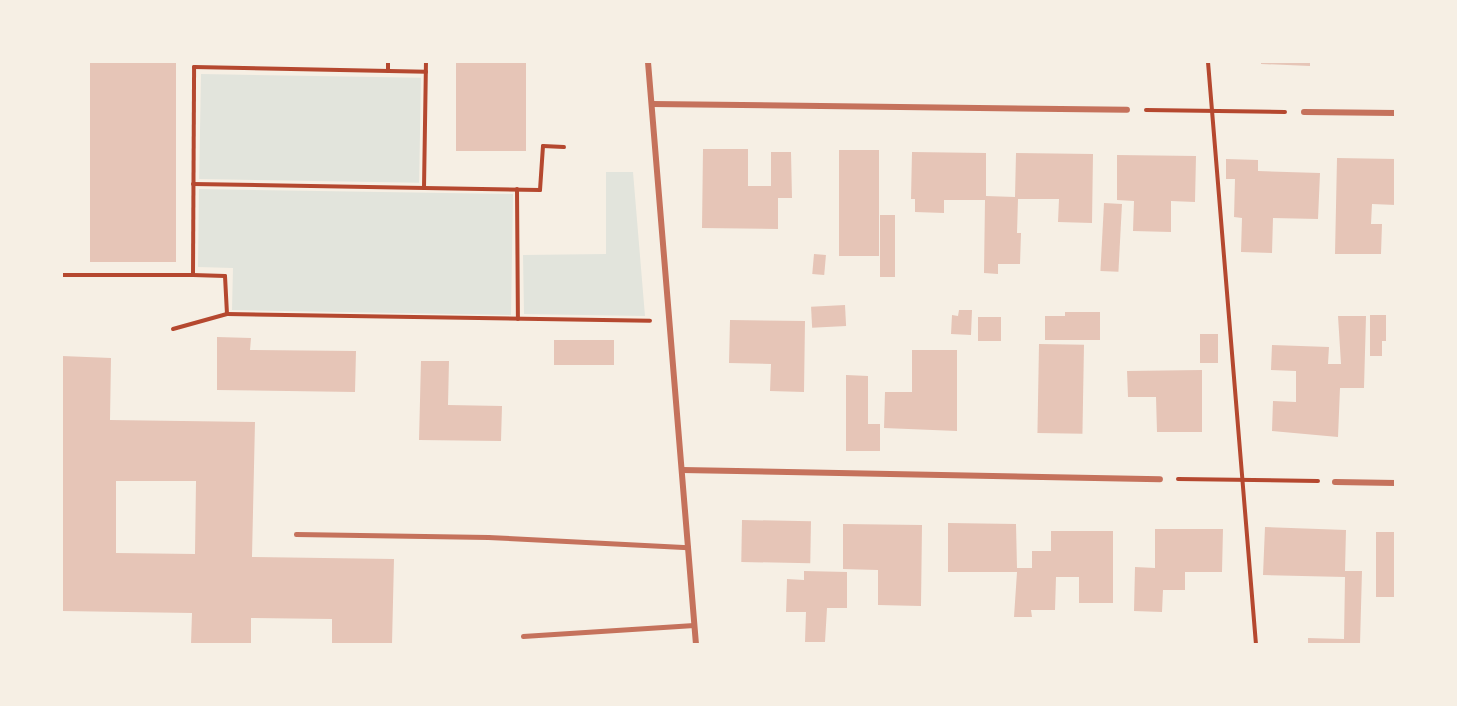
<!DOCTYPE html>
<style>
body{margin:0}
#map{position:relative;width:1457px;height:706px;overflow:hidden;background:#f6efe4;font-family:Figtree,sans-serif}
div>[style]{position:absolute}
.green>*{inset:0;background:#e2e4dc;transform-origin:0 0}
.building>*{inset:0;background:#e6c5b7;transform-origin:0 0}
.path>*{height:4px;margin:-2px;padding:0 2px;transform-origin:2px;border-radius:2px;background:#b5482f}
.service>*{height:4.5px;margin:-2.25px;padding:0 2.25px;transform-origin:2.25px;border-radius:2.25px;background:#c5725c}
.minor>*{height:6px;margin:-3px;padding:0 3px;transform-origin:3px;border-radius:3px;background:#c5725c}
span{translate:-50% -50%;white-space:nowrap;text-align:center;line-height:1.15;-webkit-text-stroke:4.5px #f6efe4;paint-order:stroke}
.frame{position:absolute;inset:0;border:63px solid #f6efe4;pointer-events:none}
</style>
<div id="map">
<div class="green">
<div style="left:201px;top:74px;width:220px;height:105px;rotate:1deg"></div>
<div style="clip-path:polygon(606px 172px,633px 172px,645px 316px,524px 314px,523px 255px,606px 254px)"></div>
<div style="clip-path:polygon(199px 189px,513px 194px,511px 315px,232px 310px,233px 268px,198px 267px)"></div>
</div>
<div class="building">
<div style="left:90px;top:62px;width:86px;height:200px"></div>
<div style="left:456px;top:62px;width:70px;height:89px"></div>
<div style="clip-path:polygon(1261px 62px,1310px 62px,1310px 66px,1261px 64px)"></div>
<div style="clip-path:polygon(703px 149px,748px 149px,748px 186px,771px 186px,771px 152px,791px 152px,792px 198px,778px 198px,778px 229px,702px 228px)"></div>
<div style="left:839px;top:150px;width:40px;height:106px"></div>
<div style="clip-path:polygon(912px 152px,986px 153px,986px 196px,1015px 197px,1016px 153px,1093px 154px,1092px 223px,1058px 222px,1059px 199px,1018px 199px,1017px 233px,1021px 233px,1020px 264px,998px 264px,998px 274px,984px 273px,985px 200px,944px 200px,944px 213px,915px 212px,915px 199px,911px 199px)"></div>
<div style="clip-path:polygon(1117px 155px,1196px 156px,1195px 202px,1171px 201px,1171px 232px,1133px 231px,1134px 201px,1117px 200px)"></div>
<div style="clip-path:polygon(1337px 158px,1396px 159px,1396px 205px,1372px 204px,1371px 224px,1382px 224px,1381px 254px,1335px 254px)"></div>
<div style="clip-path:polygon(1226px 159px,1258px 160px,1258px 171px,1320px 173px,1318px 219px,1273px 218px,1272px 253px,1241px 252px,1242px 218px,1234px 217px,1235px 179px,1226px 179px)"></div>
<div style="left:1104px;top:203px;width:18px;height:68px;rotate:3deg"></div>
<div style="left:880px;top:215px;width:15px;height:62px"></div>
<div style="left:814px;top:254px;width:12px;height:20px;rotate:5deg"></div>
<div style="left:845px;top:305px;width:21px;height:34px;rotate:87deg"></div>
<div style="clip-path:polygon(959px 310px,972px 310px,971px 335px,951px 334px,952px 315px,958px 316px)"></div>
<div style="clip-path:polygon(1065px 312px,1100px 312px,1100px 340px,1045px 340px,1045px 316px,1065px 316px)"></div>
<div style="clip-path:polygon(1370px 315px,1386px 315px,1386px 341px,1382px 341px,1382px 356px,1370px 356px)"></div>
<div style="clip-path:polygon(1338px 316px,1366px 316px,1364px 388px,1340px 388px,1338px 437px,1272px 431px,1273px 401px,1296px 402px,1296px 371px,1271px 370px,1272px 345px,1329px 347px,1328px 364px,1341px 364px)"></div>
<div style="left:978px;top:317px;width:23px;height:24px"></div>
<div style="clip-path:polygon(730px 320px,805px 321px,804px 392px,770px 391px,771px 364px,729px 363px)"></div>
<div style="left:1200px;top:334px;width:18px;height:29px"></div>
<div style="clip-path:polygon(217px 337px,251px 338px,250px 350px,356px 351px,355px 392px,217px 390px)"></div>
<div style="left:554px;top:340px;width:60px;height:25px"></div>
<div style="left:1039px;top:344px;width:45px;height:89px;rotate:1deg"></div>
<div style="clip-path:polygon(912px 350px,957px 350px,957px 431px,884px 428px,885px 392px,912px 392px)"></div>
<div style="clip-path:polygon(evenodd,62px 356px,111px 358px,110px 420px,255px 422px,252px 557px,394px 559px,392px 644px,332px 644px,332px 619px,251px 618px,251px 644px,191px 644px,192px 613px,62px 611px,62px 356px,116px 481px,196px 481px,195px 554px,116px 553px,116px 481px)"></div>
<div style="clip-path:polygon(421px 361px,449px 361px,448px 405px,502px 406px,501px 441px,419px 440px)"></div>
<div style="clip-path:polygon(1202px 370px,1202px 432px,1157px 432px,1156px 397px,1128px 397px,1127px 371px)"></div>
<div style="clip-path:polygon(846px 375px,868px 376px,868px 424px,880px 424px,880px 451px,846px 451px)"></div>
<div style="left:742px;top:520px;width:69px;height:42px;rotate:1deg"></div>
<div style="clip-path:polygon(948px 523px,1016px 524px,1017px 568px,1032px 568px,1032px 551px,1051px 551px,1051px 531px,1113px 531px,1113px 603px,1079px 603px,1079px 577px,1056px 577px,1055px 610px,1031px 610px,1032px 617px,1014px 617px,1017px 572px,948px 572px)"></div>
<div style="clip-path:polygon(843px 524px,922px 525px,921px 606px,878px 605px,878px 570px,843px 569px)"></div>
<div style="clip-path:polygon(1265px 527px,1346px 530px,1345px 571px,1362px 571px,1360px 644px,1308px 644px,1308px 638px,1344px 639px,1345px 577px,1263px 575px)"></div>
<div style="clip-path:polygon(1155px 529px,1223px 529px,1222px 572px,1185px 572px,1185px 590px,1163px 590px,1162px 612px,1134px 611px,1135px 567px,1155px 568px)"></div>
<div style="left:1376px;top:532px;width:20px;height:65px"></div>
<div style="clip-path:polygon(804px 571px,847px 572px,847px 608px,827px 608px,825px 642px,805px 642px,806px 612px,786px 612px,787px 579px,804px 580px)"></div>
</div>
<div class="path">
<div style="left:1208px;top:62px;width:584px;rotate:85.29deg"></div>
<div style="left:388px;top:71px;width:9px;rotate:-90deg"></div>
<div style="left:1146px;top:110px;width:139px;rotate:0.8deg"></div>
<div style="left:193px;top:184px;width:347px;rotate:1deg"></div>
<div style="left:540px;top:190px;width:44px;rotate:-86.1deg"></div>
<div style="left:543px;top:146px;width:21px;rotate:3deg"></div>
<div style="left:424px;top:188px;width:126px;rotate:-89.1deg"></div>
<div style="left:517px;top:189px;width:130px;rotate:89.6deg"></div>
<div style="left:62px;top:275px;width:131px"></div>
<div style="left:193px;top:275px;width:208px;rotate:-89.7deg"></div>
<div style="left:194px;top:67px;width:232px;rotate:1.2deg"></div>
<div style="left:193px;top:275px;width:32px;rotate:2deg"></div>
<div style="left:225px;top:276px;width:38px;rotate:87deg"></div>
<div style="left:227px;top:314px;width:423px;rotate:0.9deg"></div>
<div style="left:173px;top:329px;width:56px;rotate:-15.5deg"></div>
<div style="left:1178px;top:479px;width:140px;rotate:0.8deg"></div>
</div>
<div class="service">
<div style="left:296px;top:534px;width:192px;rotate:0.9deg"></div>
<div style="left:488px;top:537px;width:200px;rotate:2.9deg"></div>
<div style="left:523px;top:636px;width:171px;rotate:-3.7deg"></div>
</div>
<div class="minor">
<div style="left:648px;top:62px;width:584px;rotate:85.29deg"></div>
<div style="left:652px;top:104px;width:475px;rotate:0.7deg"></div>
<div style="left:1304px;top:112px;width:92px;rotate:0.6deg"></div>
<div style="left:682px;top:470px;width:478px;rotate:1.1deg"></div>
<div style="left:1335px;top:482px;width:61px;rotate:0.9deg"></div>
</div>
<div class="frame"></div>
</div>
